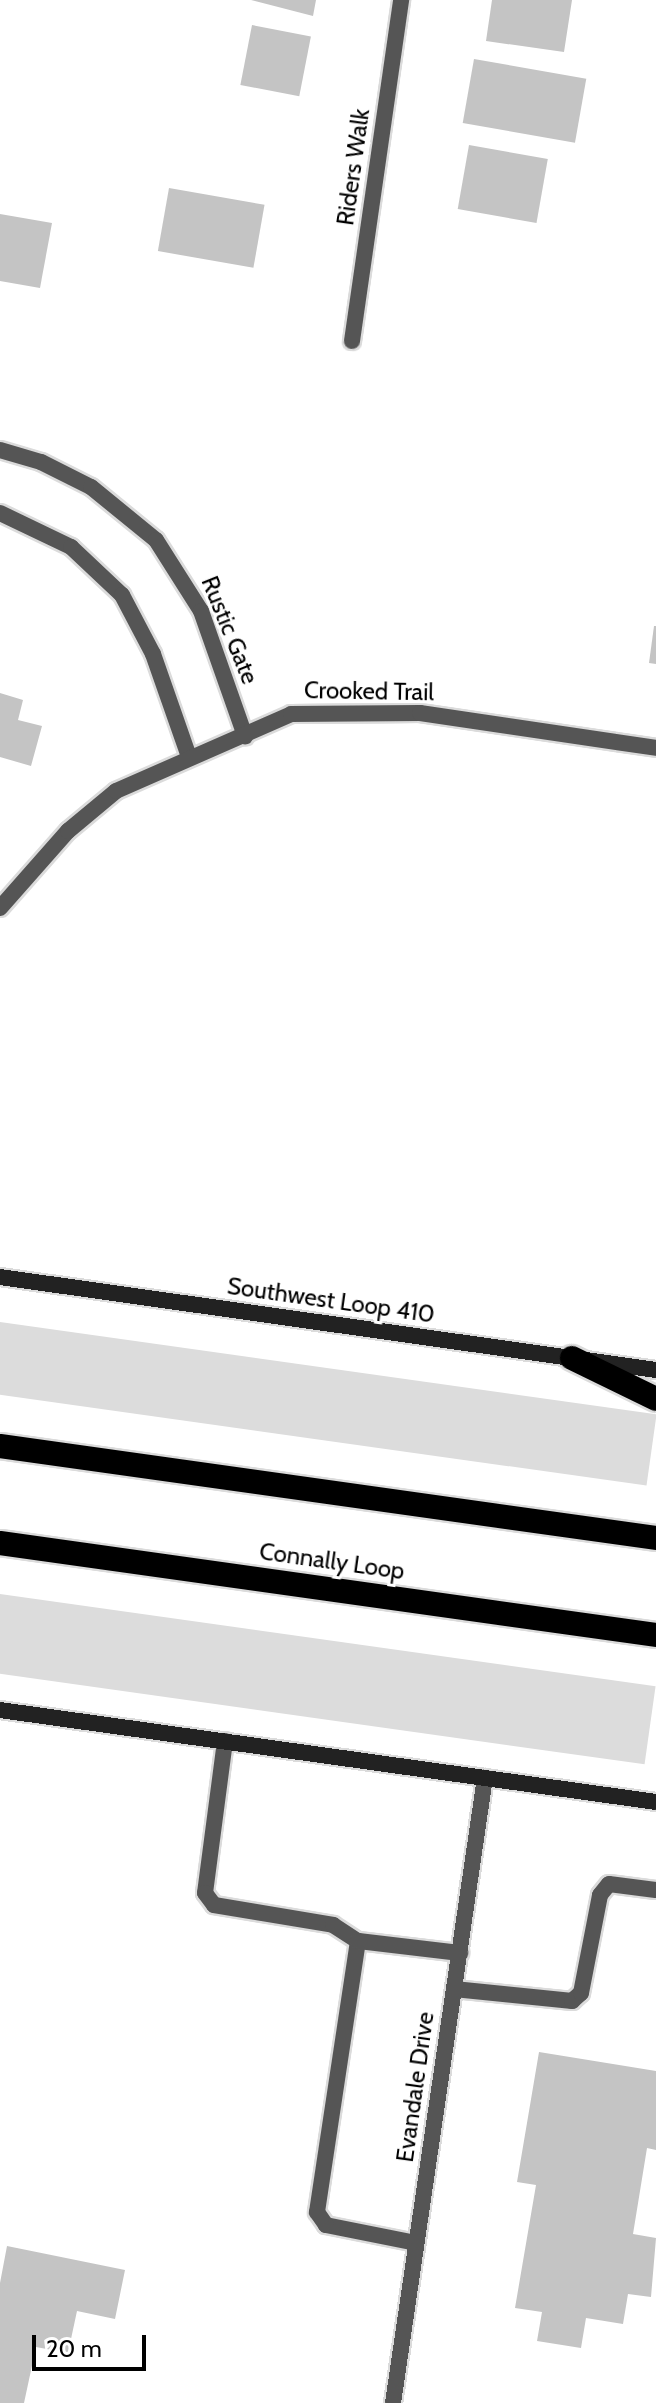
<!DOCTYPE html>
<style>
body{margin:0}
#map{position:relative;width:656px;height:2403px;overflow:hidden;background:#fff;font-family:Cabin,sans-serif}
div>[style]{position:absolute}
.green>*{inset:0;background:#dcdcdc;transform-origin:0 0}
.building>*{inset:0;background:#c4c4c4;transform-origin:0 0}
.roads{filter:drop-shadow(2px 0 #dbdbdb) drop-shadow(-2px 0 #dbdbdb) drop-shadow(0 2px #dbdbdb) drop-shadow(0 -2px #dbdbdb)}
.service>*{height:16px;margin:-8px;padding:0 8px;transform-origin:8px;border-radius:8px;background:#555}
.minor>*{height:16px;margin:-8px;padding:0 8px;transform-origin:8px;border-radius:8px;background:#555}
.secondary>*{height:16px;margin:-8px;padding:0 8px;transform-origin:8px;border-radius:8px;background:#222}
.motorway>*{height:24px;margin:-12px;padding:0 12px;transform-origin:12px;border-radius:12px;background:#000}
span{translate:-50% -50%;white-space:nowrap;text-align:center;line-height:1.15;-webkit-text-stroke:6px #fff;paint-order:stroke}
.street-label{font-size:24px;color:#000}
.scale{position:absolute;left:32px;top:2335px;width:114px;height:36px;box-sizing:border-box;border:4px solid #000;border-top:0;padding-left:10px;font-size:24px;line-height:28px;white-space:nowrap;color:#000;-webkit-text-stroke:6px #fff;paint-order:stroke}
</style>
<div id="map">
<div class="green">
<div style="left:0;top:1322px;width:663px;height:72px;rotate:8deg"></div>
<div style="left:0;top:1594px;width:662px;height:79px;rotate:8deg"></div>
</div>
<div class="building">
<div style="clip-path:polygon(251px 0,316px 0,313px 16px)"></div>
<div style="clip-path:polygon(492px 0,572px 0,564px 52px,486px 41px)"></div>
<div style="left:252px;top:25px;width:60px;height:61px;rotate:11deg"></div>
<div style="left:474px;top:59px;width:114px;height:65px;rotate:10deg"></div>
<div style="left:469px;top:145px;width:80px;height:65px;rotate:10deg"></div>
<div style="left:169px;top:188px;width:97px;height:64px;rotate:10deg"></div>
<div style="clip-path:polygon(0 214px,52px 223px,40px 288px,0 281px)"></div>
<div style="clip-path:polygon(654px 626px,656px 626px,656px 664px,649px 663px)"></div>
<div style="clip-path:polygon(0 693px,23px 700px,18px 720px,42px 726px,31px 766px,0 757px)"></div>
<div style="clip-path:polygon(539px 2052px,656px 2071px,656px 2150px,647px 2148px,633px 2234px,656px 2238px,651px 2297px,628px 2294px,623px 2324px,586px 2318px,581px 2348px,537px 2341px,542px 2312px,515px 2308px,536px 2185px,517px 2182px)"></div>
<div style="clip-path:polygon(7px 2246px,125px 2270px,115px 2319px,77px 2311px,68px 2353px,36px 2347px,24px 2403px,0 2403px,0 2283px)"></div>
</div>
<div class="roads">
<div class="service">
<div style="left:225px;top:1741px;width:153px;rotate:97.5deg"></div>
<div style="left:205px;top:1893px;width:15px;rotate:53deg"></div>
<div style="left:214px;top:1905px;width:121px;rotate:9.5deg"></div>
<div style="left:333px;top:1925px;width:30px;rotate:33deg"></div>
<div style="left:454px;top:1989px;width:119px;rotate:5.8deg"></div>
<div style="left:572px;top:2001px;width:12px;rotate:-42deg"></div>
<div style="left:581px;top:1993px;width:100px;rotate:-79deg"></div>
<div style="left:600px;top:1895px;width:14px;rotate:-51deg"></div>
<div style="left:609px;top:1884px;width:47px;rotate:7.3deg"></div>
<div style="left:416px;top:2243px;width:92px;rotate:-168.7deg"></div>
<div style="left:326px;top:2225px;width:16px;rotate:-125deg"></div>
<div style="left:317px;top:2212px;width:274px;rotate:-81.4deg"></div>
<div style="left:358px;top:1941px;width:103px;rotate:6.7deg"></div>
</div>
<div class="minor">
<div style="left:352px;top:341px;width:345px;rotate:-81.8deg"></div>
<div style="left:0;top:450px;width:43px;rotate:16.3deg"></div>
<div style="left:41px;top:462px;width:56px;rotate:26.6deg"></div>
<div style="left:91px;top:487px;width:84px;rotate:39.2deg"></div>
<div style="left:156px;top:540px;width:84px;rotate:57.6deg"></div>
<div style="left:201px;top:611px;width:133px;rotate:70.6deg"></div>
<div style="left:0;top:513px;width:79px;rotate:25.6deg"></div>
<div style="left:71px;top:547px;width:70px;rotate:43.3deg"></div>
<div style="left:122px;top:595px;width:67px;rotate:62.3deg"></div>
<div style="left:153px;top:654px;width:109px;rotate:70.7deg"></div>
<div style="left:0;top:908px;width:103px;rotate:-48.6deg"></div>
<div style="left:68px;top:831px;width:62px;rotate:-39.8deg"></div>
<div style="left:116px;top:791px;width:191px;rotate:-23.7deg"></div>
<div style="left:291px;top:714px;width:129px;rotate:-0.4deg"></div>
<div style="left:420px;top:713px;width:239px;rotate:8.4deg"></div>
<div style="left:393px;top:2403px;width:632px;rotate:-81.63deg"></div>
</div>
<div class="secondary">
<div style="left:0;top:1277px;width:663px;rotate:8.07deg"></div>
<div style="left:0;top:1710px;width:662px;rotate:7.98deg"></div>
</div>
<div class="motorway">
<div style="left:572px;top:1358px;width:93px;rotate:26deg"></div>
<div style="left:0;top:1446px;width:662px;rotate:7.98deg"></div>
<div style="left:0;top:1543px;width:662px;rotate:7.98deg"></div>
</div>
</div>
<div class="street-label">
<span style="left:353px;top:167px;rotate:-82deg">Riders Walk</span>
<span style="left:230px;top:630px;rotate:68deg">Rustic Gate</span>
<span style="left:369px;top:691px;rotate:1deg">Crooked Trail</span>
<span style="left:331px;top:1300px;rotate:8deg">Southwest Loop 410</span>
<span style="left:332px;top:1561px;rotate:8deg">Connally Loop</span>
<span style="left:415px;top:2087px;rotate:-82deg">Evandale Drive</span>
</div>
<div class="scale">20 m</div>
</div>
